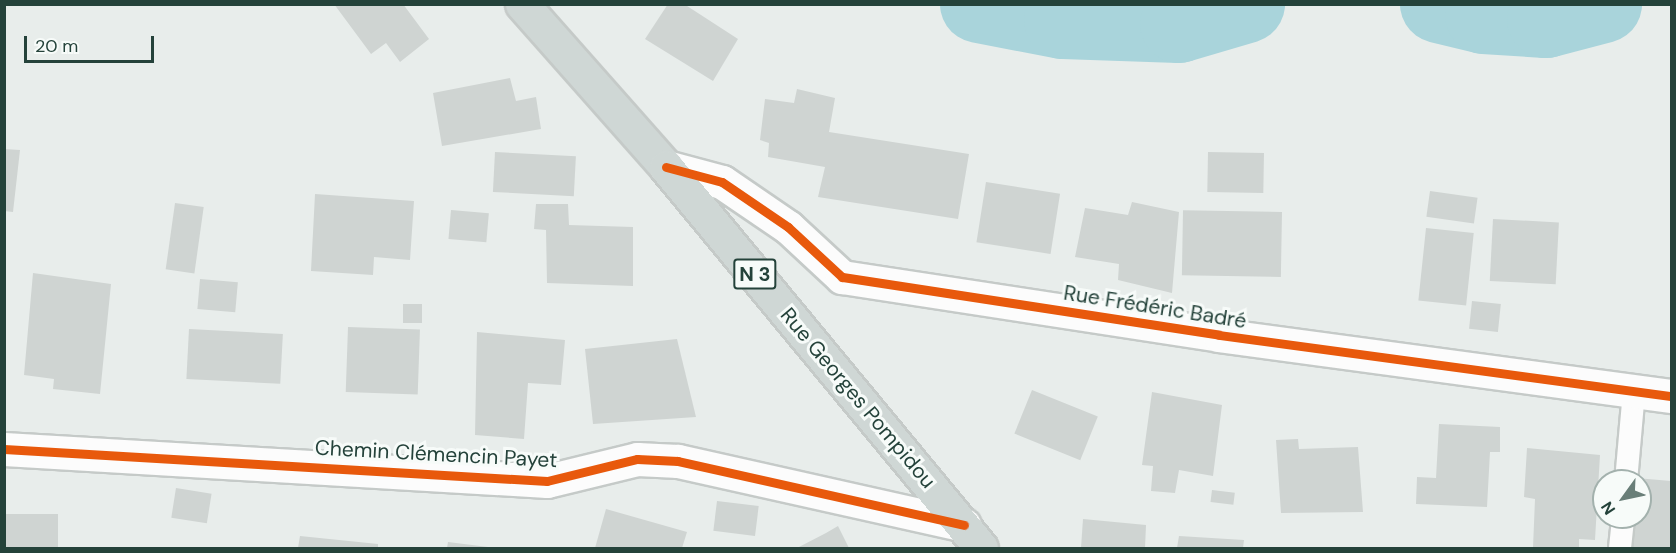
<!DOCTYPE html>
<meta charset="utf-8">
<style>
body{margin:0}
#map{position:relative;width:1676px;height:553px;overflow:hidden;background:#e8edeb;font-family:"DM Sans",sans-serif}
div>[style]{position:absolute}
.river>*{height:78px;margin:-39px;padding:0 39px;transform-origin:39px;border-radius:39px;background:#a9d4db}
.building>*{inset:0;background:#cfd4d2;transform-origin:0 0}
.roads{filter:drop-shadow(2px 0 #c5cac8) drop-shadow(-2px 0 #c5cac8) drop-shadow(0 2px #c5cac8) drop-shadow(0 -2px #c5cac8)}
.service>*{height:22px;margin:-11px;padding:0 11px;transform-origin:11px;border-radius:11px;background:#fcfcfc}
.minor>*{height:33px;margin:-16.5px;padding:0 16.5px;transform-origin:16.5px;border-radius:16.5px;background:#fcfcfc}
.primary>*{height:33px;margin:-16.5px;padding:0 16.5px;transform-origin:16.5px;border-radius:16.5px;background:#cfd7d5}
.cycleway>*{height:9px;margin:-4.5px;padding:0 4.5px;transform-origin:4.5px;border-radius:4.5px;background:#e8590c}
span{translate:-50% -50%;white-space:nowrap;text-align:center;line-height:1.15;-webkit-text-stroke:6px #f7fbf9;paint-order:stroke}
.shield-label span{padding:2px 4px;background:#f7fbf9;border:2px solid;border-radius:4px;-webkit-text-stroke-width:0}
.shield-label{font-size:20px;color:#24423a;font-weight:700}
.street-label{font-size:21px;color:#24423a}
.frame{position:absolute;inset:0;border:6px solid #24423a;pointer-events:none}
.north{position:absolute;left:1592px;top:469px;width:60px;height:60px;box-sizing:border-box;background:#f7fbf9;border:2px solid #a3b1ad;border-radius:50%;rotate:237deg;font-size:16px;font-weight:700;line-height:24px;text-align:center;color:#24423a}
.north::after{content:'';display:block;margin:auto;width:21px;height:27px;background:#697e78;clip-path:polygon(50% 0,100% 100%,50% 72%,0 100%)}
.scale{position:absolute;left:24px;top:36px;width:130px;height:27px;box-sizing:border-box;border:3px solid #24423a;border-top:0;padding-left:8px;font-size:18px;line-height:21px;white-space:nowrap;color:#24423a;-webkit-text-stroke:4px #f7fbf9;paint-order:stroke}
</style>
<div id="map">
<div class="river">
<div style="left:979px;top:4px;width:86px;rotate:10.8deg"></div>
<div style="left:1063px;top:20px;width:116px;rotate:2deg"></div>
<div style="left:1179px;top:24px;width:70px;rotate:-16.6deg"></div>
<div style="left:1439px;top:4px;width:46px;rotate:13.7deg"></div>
<div style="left:1484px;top:15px;width:62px;rotate:3.7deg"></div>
<div style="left:1546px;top:19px;width:59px;rotate:-14.7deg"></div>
</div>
<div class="building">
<div style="clip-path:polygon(334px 4px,403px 4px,429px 39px,400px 62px,386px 43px,371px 54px)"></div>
<div style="clip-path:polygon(668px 4px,684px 4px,738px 39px,713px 81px,645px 39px)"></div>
<div style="clip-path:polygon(510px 78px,516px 101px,536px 97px,541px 129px,442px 146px,433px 93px)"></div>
<div style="clip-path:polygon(797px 89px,835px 98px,829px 132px,969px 154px,958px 219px,818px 197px,825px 167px,768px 157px,769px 143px,760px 140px,765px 99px,794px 103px)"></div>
<div style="clip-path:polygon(4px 149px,20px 150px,13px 212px,4px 211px)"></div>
<div style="left:495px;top:152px;width:81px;height:40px;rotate:3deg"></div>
<div style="left:1208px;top:152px;width:56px;height:40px;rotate:1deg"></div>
<div style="left:986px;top:182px;width:75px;height:61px;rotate:9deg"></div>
<div style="left:1430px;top:191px;width:48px;height:26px;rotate:8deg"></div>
<div style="clip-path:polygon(315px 194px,414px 201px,410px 260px,374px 257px,373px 275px,311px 271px)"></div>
<div style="clip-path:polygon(1132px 202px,1179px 212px,1172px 293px,1118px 280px,1119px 264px,1075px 257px,1085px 208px,1128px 215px)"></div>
<div style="left:175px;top:203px;width:29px;height:67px;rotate:8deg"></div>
<div style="clip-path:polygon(536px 204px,568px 204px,569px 225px,633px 227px,633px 286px,547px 283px,546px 230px,534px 229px)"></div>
<div style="left:451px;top:210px;width:38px;height:29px;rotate:5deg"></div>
<div style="left:1282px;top:212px;width:65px;height:99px;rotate:91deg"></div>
<div style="left:1493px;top:219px;width:66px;height:62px;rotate:3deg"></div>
<div style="left:1426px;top:228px;width:48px;height:73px;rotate:6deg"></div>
<div style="clip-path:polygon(33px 273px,111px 284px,100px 394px,53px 389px,54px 379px,24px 375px)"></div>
<div style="left:200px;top:279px;width:38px;height:30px;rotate:5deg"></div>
<div style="left:1472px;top:301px;width:29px;height:28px;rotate:6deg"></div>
<div style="left:403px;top:304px;width:19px;height:19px"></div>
<div style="left:348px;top:327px;width:72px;height:65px;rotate:2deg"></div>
<div style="left:189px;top:329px;width:94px;height:50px;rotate:3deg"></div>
<div style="clip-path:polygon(477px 332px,565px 340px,561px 385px,528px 383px,524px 439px,475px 435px)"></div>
<div style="clip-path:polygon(677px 339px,696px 417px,593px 424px,585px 349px)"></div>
<div style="left:1032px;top:390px;width:71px;height:47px;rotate:22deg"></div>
<div style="clip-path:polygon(1152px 392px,1222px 405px,1213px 476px,1179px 470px,1175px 493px,1151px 491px,1153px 466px,1142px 465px)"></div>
<div style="clip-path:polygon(1439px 424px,1500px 427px,1500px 452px,1490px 452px,1487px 507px,1416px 504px,1417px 477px,1436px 478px)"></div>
<div style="clip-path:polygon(1298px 439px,1299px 449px,1358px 447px,1363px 512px,1281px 513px,1276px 440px)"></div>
<div style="clip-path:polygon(1527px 448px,1600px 455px,1595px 540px,1579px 539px,1579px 548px,1533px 548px,1535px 499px,1524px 497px)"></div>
<div style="clip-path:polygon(1636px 478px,1671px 481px,1671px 548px,1632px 548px,1634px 517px,1640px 517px,1640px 481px)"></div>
<div style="left:176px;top:488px;width:36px;height:30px;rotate:9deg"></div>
<div style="left:1212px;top:490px;width:23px;height:12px;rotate:7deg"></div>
<div style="left:717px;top:501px;width:42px;height:30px;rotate:7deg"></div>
<div style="clip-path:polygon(606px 509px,687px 532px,682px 548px,595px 548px)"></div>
<div style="left:4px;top:514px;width:54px;height:34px"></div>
<div style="clip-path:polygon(1083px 519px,1146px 525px,1145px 548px,1081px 548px)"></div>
<div style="clip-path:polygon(838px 526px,849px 548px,797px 548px,826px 533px)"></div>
<div style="clip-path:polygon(300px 536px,378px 544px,378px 548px,298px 548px)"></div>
<div style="clip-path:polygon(1179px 536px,1244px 540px,1243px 548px,1177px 548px)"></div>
<div style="clip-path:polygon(448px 542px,488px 547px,488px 548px,447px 548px)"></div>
</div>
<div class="roads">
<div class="service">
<div style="left:1626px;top:481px;width:90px;rotate:-84.9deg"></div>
<div style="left:1620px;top:548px;width:31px;rotate:-84deg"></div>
</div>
<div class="minor">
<div style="left:666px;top:167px;width:58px;rotate:15deg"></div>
<div style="left:722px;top:182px;width:80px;rotate:34.3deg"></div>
<div style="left:788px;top:227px;width:74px;rotate:42.8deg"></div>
<div style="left:842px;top:277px;width:381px;rotate:8.7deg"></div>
<div style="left:1219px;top:335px;width:457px;rotate:7.7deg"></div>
<div style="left:4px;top:449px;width:544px;rotate:3.37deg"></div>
<div style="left:547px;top:481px;width:93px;rotate:-13.7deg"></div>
<div style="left:637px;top:459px;width:41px;rotate:2.8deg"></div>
<div style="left:678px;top:461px;width:293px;rotate:12.6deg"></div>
</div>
<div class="primary">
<div style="left:522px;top:4px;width:217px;rotate:48.5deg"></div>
<div style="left:666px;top:167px;width:494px;rotate:50.4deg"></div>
</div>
</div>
<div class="cycleway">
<div style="left:666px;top:167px;width:58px;rotate:15deg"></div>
<div style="left:722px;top:182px;width:80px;rotate:34.3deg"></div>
<div style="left:788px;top:227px;width:74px;rotate:42.8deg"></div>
<div style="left:842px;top:277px;width:381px;rotate:8.7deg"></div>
<div style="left:1219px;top:335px;width:457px;rotate:7.7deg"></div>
<div style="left:4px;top:449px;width:544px;rotate:3.37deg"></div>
<div style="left:547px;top:481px;width:93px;rotate:-13.7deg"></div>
<div style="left:637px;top:459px;width:41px;rotate:2.8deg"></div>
<div style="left:678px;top:461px;width:293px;rotate:12.6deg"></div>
</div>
<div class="shield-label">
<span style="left:755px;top:274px">N 3</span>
</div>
<div class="street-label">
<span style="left:1155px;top:307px;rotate:9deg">Rue Frédéric Badré</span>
<span style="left:858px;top:398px;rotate:50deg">Rue Georges Pompidou</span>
<span style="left:436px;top:454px;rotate:3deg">Chemin Clémencin Payet</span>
</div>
<div class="frame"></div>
<div class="north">N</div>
<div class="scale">20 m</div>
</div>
